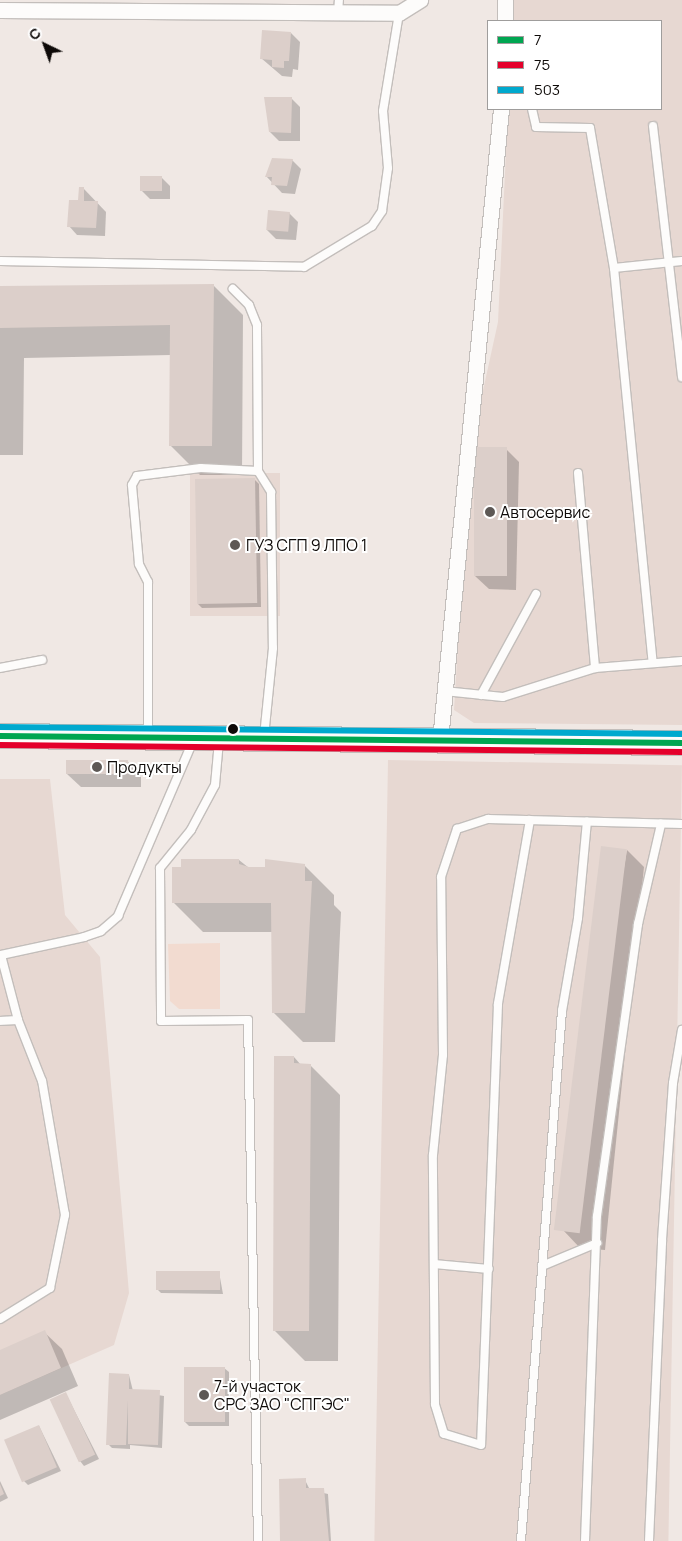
<!DOCTYPE html>
<meta charset="utf-8">
<style>
body{margin:0}
#map{position:relative;width:682px;height:1541px;overflow:hidden;background:#f0e8e4;font-family:Manrope,sans-serif}
div>[style]{position:absolute}
.built>*{inset:0;background:#e7d8d2;transform-origin:0 0}
.green>*{inset:0;background:#f2dbd0}
.shadow>*{inset:0;background:#0003}
.building>*{inset:0;background:#dccfca;transform-origin:0 0}
.roads{filter:drop-shadow(1px 0 #c3bebb) drop-shadow(-1px 0 #c3bebb) drop-shadow(0 1px #c3bebb) drop-shadow(0 -1px #c3bebb)}
.service>*{height:8px;margin:-4px;padding:0 4px;transform-origin:4px;border-radius:4px;background:#fdfcfb}
.minor>*{height:15px;margin:-7.5px;padding:0 7.5px;transform-origin:7.5px;border-radius:7.5px;background:#fdfcfb}
.primary>*{height:24px;margin:-12px;padding:0 12px;transform-origin:12px;border-radius:12px;background:#fdfcfb}
.bus-1>*{height:6px;margin:-3px;padding:0 3px;transform-origin:3px;border-radius:3px;background:#00a651}
.bus-2>*{height:6px;margin:-3px;padding:0 3px;transform-origin:3px;border-radius:3px;background:#e4002b}
.bus-3>*{height:6px;margin:-3px;padding:0 3px;transform-origin:3px;border-radius:3px;background:#00a9ce}
.dots>*{width:14px;height:14px;translate:-50% -50%;box-sizing:border-box;border:2px solid #fff;border-radius:50%}
span{translate:-50% -50%;white-space:nowrap;text-align:center;line-height:1.15;-webkit-text-stroke:4px #fff;paint-order:stroke}
.poi-label{font-size:16px;color:#0e0a08}
.left{translate:0 -50%;text-align:left}
.legend{position:absolute;left:487px;top:20px;width:175px;height:90px;box-sizing:border-box;background:#fff;border:1px solid #9f9d9c;margin:0;padding:6px 9px;list-style:none;font-size:15px;color:#0e0a08}
.legend li{display:flex;align-items:center;gap:10px;height:25px}
.legend b{width:25px;border:1px solid #9f9d9c}
.north{position:absolute;left:20px;top:20px;width:50px;height:50px;-webkit-text-stroke:4px #fff;paint-order:stroke;rotate:318deg;font-size:14px;font-weight:700;line-height:20px;text-align:center;color:#0e0a08}
.north::after{content:'';display:block;margin:auto;width:18px;height:22px;background:#0e0a08;clip-path:polygon(50% 0,100% 100%,50% 72%,0 100%)}
</style>
<div id="map">
<div class="built">
<div style="clip-path:polygon(513px 0,682px 0,682px 725px,474px 723px,454px 710px,470px 450px,498px 322px,508px 109px,661px 109px,661px 21px,512px 21px)"></div>
<div style="left:280px;top:473px;width:143px;height:90px;rotate:90deg"></div>
<div style="left:388px;top:760px;width:294px;height:781px;rotate:1deg"></div>
<div style="clip-path:polygon(0 779px,50px 779px,65px 915px,100px 957px,129px 1293px,114px 1345px,0 1395px)"></div>
</div>
<div class="green">
<div style="clip-path:polygon(220px 943px,220px 1009px,179px 1009px,170px 1001px,168px 944px)"></div>
</div>
<div class="shadow">
<div style="clip-path:polygon(291px 33px,300px 42px,298px 70px,293px 69px,292px 77px,282px 76px,261px 58px)"></div>
<div style="clip-path:polygon(265px 98px,291px 98px,300px 107px,300px 141px,279px 141px,270px 132px)"></div>
<div style="clip-path:polygon(292px 160px,301px 169px,295px 194px,282px 193px,266px 176px)"></div>
<div style="clip-path:polygon(161px 177px,170px 186px,170px 199px,150px 199px,141px 190px)"></div>
<div style="clip-path:polygon(84px 189px,106px 212px,105px 236px,77px 235px,69px 226px)"></div>
<div style="clip-path:polygon(289px 213px,298px 222px,296px 240px,276px 239px,267px 230px)"></div>
<div style="clip-path:polygon(213px 285px,243px 315px,242px 475px,200px 475px,170px 445px,171px 355px,24px 358px,23px 455px,0 455px,0 287px)"></div>
<div style="clip-path:polygon(506px 449px,519px 462px,516px 590px,489px 589px,475px 576px)"></div>
<div style="clip-path:polygon(255px 480px,259px 484px,261px 607px,202px 608px,198px 604px)"></div>
<div style="clip-path:polygon(127px 761px,141px 775px,141px 787px,81px 787px,67px 774px)"></div>
<div style="clip-path:polygon(627px 850px,644px 867px,605px 1250px,580px 1248px,563px 1230px)"></div>
<div style="clip-path:polygon(239px 860px,249px 868px,304px 865px,334px 895px,334px 905px,341px 912px,335px 1042px,303px 1042px,273px 1012px,272px 932px,203px 932px,173px 902px)"></div>
<div style="clip-path:polygon(294px 1057px,301px 1065px,310px 1065px,340px 1095px,338px 1361px,305px 1361px,275px 1331px)"></div>
<div style="clip-path:polygon(219px 1272px,223px 1294px,161px 1293px,157px 1289px)"></div>
<div style="clip-path:polygon(44px 1332px,62px 1349px,78px 1386px,0 1420px,0 1351px)"></div>
<div style="clip-path:polygon(224px 1368px,229px 1372px,229px 1426px,189px 1426px,185px 1422px)"></div>
<div style="clip-path:polygon(129px 1375px,133px 1391px,164px 1396px,162px 1448px,130px 1445px,130px 1449px,112px 1448px,108px 1444px)"></div>
<div style="clip-path:polygon(66px 1394px,99px 1459px,84px 1466px,80px 1461px)"></div>
<div style="clip-path:polygon(39px 1426px,61px 1471px,28px 1485px,24px 1481px)"></div>
<div style="clip-path:polygon(305px 1480px,310px 1490px,328px 1494px,331px 1541px,281px 1541px)"></div>
<div style="clip-path:polygon(0 1481px,8px 1498px,0 1502px)"></div>
</div>
<div class="building">
<div style="clip-path:polygon(262px 30px,291px 32px,289px 61px,284px 61px,284px 68px,272px 67px,272px 60px,260px 59px)"></div>
<div style="clip-path:polygon(264px 97px,292px 97px,291px 133px,269px 132px)"></div>
<div style="clip-path:polygon(272px 158px,293px 159px,287px 186px,271px 185px,272px 177px,265px 177px)"></div>
<div style="left:140px;top:176px;width:22px;height:15px"></div>
<div style="clip-path:polygon(79px 187px,84px 187px,84px 201px,98px 201px,96px 228px,67px 227px,69px 200px,78px 200px)"></div>
<div style="left:268px;top:210px;width:22px;height:20px;rotate:5deg"></div>
<div style="clip-path:polygon(214px 284px,212px 446px,169px 446px,170px 325px,0 328px,0 286px)"></div>
<div style="left:474px;top:447px;width:33px;height:129px"></div>
<div style="left:255px;top:478px;width:125px;height:60px;rotate:89deg"></div>
<div style="left:128px;top:760px;width:14px;height:62px;rotate:90deg"></div>
<div style="left:601px;top:846px;width:26px;height:387px;rotate:7deg"></div>
<div style="clip-path:polygon(181px 859px,239px 859px,239px 864px,249px 867px,265px 867px,265px 859px,305px 864px,305px 881px,312px 881px,305px 1013px,272px 1013px,271px 903px,172px 903px,172px 867px,181px 867px)"></div>
<div style="clip-path:polygon(274px 1056px,294px 1056px,294px 1063px,311px 1064px,309px 1331px,273px 1331px)"></div>
<div style="left:156px;top:1271px;width:64px;height:19px"></div>
<div style="clip-path:polygon(45px 1330px,61px 1368px,0 1395px,0 1350px)"></div>
<div style="left:184px;top:1367px;width:41px;height:55px"></div>
<div style="clip-path:polygon(109px 1373px,129px 1374px,129px 1389px,160px 1390px,158px 1445px,128px 1444px,128px 1400px,126px 1445px,106px 1445px)"></div>
<div style="left:66px;top:1392px;width:69px;height:18px;rotate:65deg"></div>
<div style="left:39px;top:1425px;width:46px;height:38px;rotate:67deg"></div>
<div style="clip-path:polygon(306px 1478px,306px 1488px,324px 1488px,329px 1541px,280px 1541px,279px 1479px)"></div>
<div style="clip-path:polygon(0 1484px,4px 1494px,0 1496px)"></div>
</div>
<div class="roads">
<div class="service">
<div style="left:338px;top:13px;width:13px;rotate:-86deg"></div>
<div style="left:532px;top:109px;width:18px;rotate:77deg"></div>
<div style="left:536px;top:127px;width:54px;rotate:1.1deg"></div>
<div style="left:590px;top:128px;width:142px;rotate:80.3deg"></div>
<div style="left:614px;top:268px;width:397px;rotate:84.4deg"></div>
<div style="left:653px;top:126px;width:253px;rotate:83.4deg"></div>
<div style="left:0;top:261px;width:304px;rotate:1.1deg"></div>
<div style="left:304px;top:267px;width:79px;rotate:-31.1deg"></div>
<div style="left:372px;top:226px;width:18px;rotate:-56deg"></div>
<div style="left:382px;top:211px;width:43px;rotate:-82.1deg"></div>
<div style="left:388px;top:168px;width:57px;rotate:-95deg"></div>
<div style="left:383px;top:111px;width:99px;rotate:-80.7deg"></div>
<div style="left:614px;top:268px;width:68px;rotate:-5.9deg"></div>
<div style="left:258px;top:471px;width:25px;rotate:58deg"></div>
<div style="left:271px;top:492px;width:156px;rotate:89.3deg"></div>
<div style="left:273px;top:648px;width:88px;rotate:95.8deg"></div>
<div style="left:578px;top:473px;width:196px;rotate:85deg"></div>
<div style="left:0;top:668px;width:43px;rotate:-10.8deg"></div>
<div style="left:444px;top:691px;width:59px;rotate:5.8deg"></div>
<div style="left:503px;top:697px;width:96px;rotate:-17.5deg"></div>
<div style="left:595px;top:668px;width:87px;rotate:-4.6deg"></div>
<div style="left:481px;top:695px;width:115px;rotate:-61.4deg"></div>
<div style="left:148px;top:734px;width:152px;rotate:-90deg"></div>
<div style="left:148px;top:582px;width:20px;rotate:-117deg"></div>
<div style="left:139px;top:564px;width:79px;rotate:-95.1deg"></div>
<div style="left:132px;top:485px;width:10px;rotate:-61deg"></div>
<div style="left:137px;top:476px;width:64px;rotate:-7.1deg"></div>
<div style="left:201px;top:468px;width:57px;rotate:3deg"></div>
<div style="left:258px;top:471px;width:146px;rotate:-90.4deg"></div>
<div style="left:257px;top:325px;width:22px;rotate:-112deg"></div>
<div style="left:249px;top:305px;width:23px;rotate:-135deg"></div>
<div style="left:219px;top:741px;width:44px;rotate:95.2deg"></div>
<div style="left:215px;top:785px;width:51px;rotate:118.1deg"></div>
<div style="left:191px;top:830px;width:49px;rotate:129.2deg"></div>
<div style="left:160px;top:868px;width:153px;rotate:89.6deg"></div>
<div style="left:161px;top:1021px;width:87px;rotate:-0.7deg"></div>
<div style="left:248px;top:1020px;width:521px;rotate:88.9deg"></div>
<div style="left:530px;top:820px;width:187px;rotate:99.9deg"></div>
<div style="left:498px;top:1004px;width:441px;rotate:92.2deg"></div>
<div style="left:481px;top:1445px;width:39px;rotate:-163deg"></div>
<div style="left:444px;top:1434px;width:31px;rotate:-107deg"></div>
<div style="left:435px;top:1404px;width:249px;rotate:-90.5deg"></div>
<div style="left:433px;top:1155px;width:100px;rotate:-84.3deg"></div>
<div style="left:443px;top:1055px;width:178px;rotate:-90.6deg"></div>
<div style="left:441px;top:877px;width:51px;rotate:-71.6deg"></div>
<div style="left:457px;top:829px;width:33px;rotate:-18deg"></div>
<div style="left:488px;top:819px;width:194px;rotate:1.5deg"></div>
<div style="left:0;top:1021px;width:18px;rotate:-3deg"></div>
<div style="left:434px;top:1264px;width:55px;rotate:5.2deg"></div>
<div style="left:542px;top:1266px;width:60px;rotate:-22.7deg"></div>
<div style="left:0;top:1319px;width:59px;rotate:-31.8deg"></div>
<div style="left:50px;top:1288px;width:75px;rotate:-78.4deg"></div>
<div style="left:65px;top:1215px;width:136px;rotate:-99.7deg"></div>
<div style="left:42px;top:1081px;width:66px;rotate:-111.5deg"></div>
<div style="left:18px;top:1020px;width:67px;rotate:-104.7deg"></div>
<div style="left:1px;top:955px;width:85px;rotate:-12.2deg"></div>
<div style="left:84px;top:937px;width:18px;rotate:-19deg"></div>
<div style="left:101px;top:931px;width:23px;rotate:-41deg"></div>
<div style="left:118px;top:916px;width:190px;rotate:-66.8deg"></div>
<div style="left:521px;top:1541px;width:532px;rotate:-85.58deg"></div>
<div style="left:562px;top:1011px;width:94px;rotate:-80.2deg"></div>
<div style="left:578px;top:918px;width:97px;rotate:-84.7deg"></div>
<div style="left:585px;top:1541px;width:325px;rotate:-87.9deg"></div>
<div style="left:597px;top:1216px;width:295px;rotate:-82deg"></div>
<div style="left:638px;top:924px;width:103px;rotate:-77deg"></div>
<div style="left:649px;top:1541px;width:301px;rotate:-87.5deg"></div>
<div style="left:662px;top:1240px;width:157px;rotate:-86deg"></div>
<div style="left:673px;top:1083px;width:54px;rotate:-80.4deg"></div>
</div>
<div class="minor">
<div style="left:505px;top:0;width:21px;rotate:90deg"></div>
<div style="left:0;top:10px;width:399px;rotate:0.4deg"></div>
<div style="left:399px;top:13px;width:25px;rotate:-32deg"></div>
<div style="left:440px;top:740px;width:634px;rotate:-84.48deg"></div>
</div>
<div class="primary">
<div style="left:0;top:736px;width:682px;rotate:0.59deg"></div>
</div>
</div>
<div class="bus-1">
<div style="left:0;top:736px;width:682px;rotate:0.59deg"></div>
</div>
<div class="bus-2">
<div style="left:0;top:745px;width:682px;rotate:0.59deg"></div>
</div>
<div class="bus-3">
<div style="left:0;top:727px;width:682px;rotate:0.59deg"></div>
</div>
<div class="dots">
<div style="left:490px;top:512px;background:#5d5855"></div>
<div style="left:235px;top:545px;background:#5d5855"></div>
<div style="left:233px;top:729px;background:#0e0a08"></div>
<div style="left:97px;top:767px;background:#5d5855"></div>
<div style="left:204px;top:1395px;background:#5d5855"></div>
</div>
<div class="poi-label">
<span class="left" style="left:500px;top:512px">Автосервис</span>
<span class="left" style="left:246px;top:545px">ГУЗ СГП 9 ЛПО 1</span>
<span class="left" style="left:107px;top:767px">Продукты</span>
<span class="left" style="left:214px;top:1395px">7-й участок<br>СРС ЗАО "СПГЭС"</span>
</div>
<ul class="legend">
<li><b style="height:6px;background:#00a651"></b>7</li>
<li><b style="height:6px;background:#e4002b"></b>75</li>
<li><b style="height:6px;background:#00a9ce"></b>503</li>
</ul>
<div class="north">С</div>
</div>
